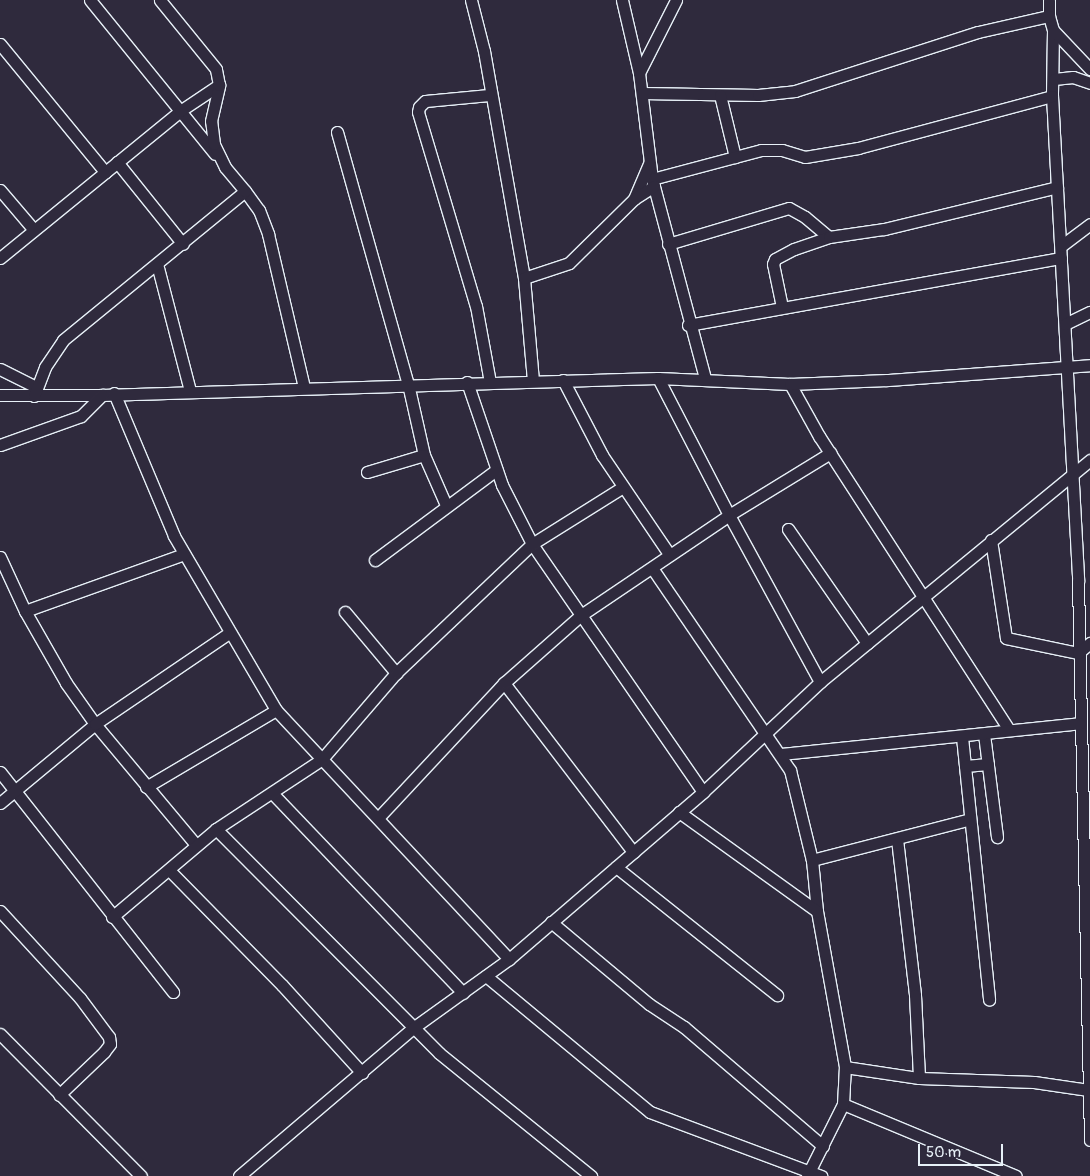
<!DOCTYPE html>
<style>
body{margin:0}
#map{position:relative;width:1090px;height:1176px;overflow:hidden;background:#2f2a3d;font-family:Pangolin,sans-serif}
div>[style]{position:absolute}
.roads{filter:drop-shadow(1px 0 #e8f1f8) drop-shadow(-1px 0 #e8f1f8) drop-shadow(0 1px #e8f1f8) drop-shadow(0 -1px #e8f1f8)}
.street>*{height:11px;margin:-5.5px;padding:0 5.5px;transform-origin:5.5px;border-radius:5.5px;background:#2f2a3d}
span{translate:-50% -50%;white-space:nowrap;text-align:center;line-height:1.15;-webkit-text-stroke:4px #2f2a3d;paint-order:stroke}
.scale{position:absolute;left:918px;top:1144px;width:85px;height:22px;box-sizing:border-box;border:2px solid #e8f1f8;border-top:0;padding-left:6px;font-size:15px;line-height:18px;white-space:nowrap;color:#e8f1f8;-webkit-text-stroke:4px #2f2a3d;paint-order:stroke}
</style>
<div id="map">
<div class="roads">
<div class="street">
<div style="left:90px;top:0;width:198px;rotate:50.9deg"></div>
<div style="left:471px;top:0;width:53px;rotate:75.7deg"></div>
<div style="left:484px;top:51px;width:230px;rotate:80deg"></div>
<div style="left:524px;top:278px;width:103px;rotate:85deg"></div>
<div style="left:622px;top:0;width:75px;rotate:76.9deg"></div>
<div style="left:639px;top:73px;width:107px;rotate:83deg"></div>
<div style="left:652px;top:179px;width:206px;rotate:75.1deg"></div>
<div style="left:1049px;top:0;width:16px;rotate:90deg"></div>
<div style="left:1049px;top:16px;width:15px;rotate:74deg"></div>
<div style="left:1053px;top:30px;width:66px;rotate:90.9deg"></div>
<div style="left:1052px;top:96px;width:486px;rotate:86.9deg"></div>
<div style="left:1078px;top:581px;width:559px;rotate:88.77deg"></div>
<div style="left:1053px;top:30px;width:54px;rotate:46.5deg"></div>
<div style="left:0;top:44px;width:166px;rotate:50.6deg"></div>
<div style="left:639px;top:73px;width:82px;rotate:-63.1deg"></div>
<div style="left:1054px;top:79px;width:19px;rotate:-6deg"></div>
<div style="left:1073px;top:77px;width:18px;rotate:19deg"></div>
<div style="left:642px;top:93px;width:116px;rotate:1deg"></div>
<div style="left:758px;top:95px;width:37px;rotate:-6deg"></div>
<div style="left:795px;top:91px;width:192px;rotate:-17.9deg"></div>
<div style="left:978px;top:32px;width:73px;rotate:-12.7deg"></div>
<div style="left:489px;top:95px;width:64px;rotate:174.6deg"></div>
<div style="left:425px;top:101px;width:8px;rotate:135deg"></div>
<div style="left:419px;top:107px;width:5px;rotate:101deg"></div>
<div style="left:418px;top:112px;width:202px;rotate:73.4deg"></div>
<div style="left:476px;top:306px;width:77px;rotate:79.6deg"></div>
<div style="left:720px;top:95px;width:64px;rotate:76.4deg"></div>
<div style="left:337px;top:132px;width:262px;rotate:74.3deg"></div>
<div style="left:408px;top:384px;width:73px;rotate:77.3deg"></div>
<div style="left:424px;top:455px;width:55px;rotate:66.3deg"></div>
<div style="left:117px;top:162px;width:105px;rotate:51.2deg"></div>
<div style="left:652px;top:179px;width:113px;rotate:-14.9deg"></div>
<div style="left:761px;top:150px;width:21px"></div>
<div style="left:782px;top:150px;width:24px;rotate:17deg"></div>
<div style="left:805px;top:157px;width:54px;rotate:-9.6deg"></div>
<div style="left:858px;top:148px;width:201px;rotate:-15deg"></div>
<div style="left:0;top:190px;width:52px;rotate:49.6deg"></div>
<div style="left:245px;top:191px;width:24px;rotate:54deg"></div>
<div style="left:259px;top:210px;width:26px;rotate:69deg"></div>
<div style="left:268px;top:234px;width:157px;rotate:76.8deg"></div>
<div style="left:634px;top:199px;width:39px;rotate:-67deg"></div>
<div style="left:668px;top:244px;width:126px;rotate:-16.6deg"></div>
<div style="left:789px;top:208px;width:18px;rotate:29deg"></div>
<div style="left:805px;top:217px;width:31px;rotate:40deg"></div>
<div style="left:1061px;top:246px;width:36px;rotate:-37deg"></div>
<div style="left:0;top:258px;width:232px;rotate:-39.2deg"></div>
<div style="left:180px;top:111px;width:47px;rotate:-33.7deg"></div>
<div style="left:157px;top:264px;width:131px;rotate:75.4deg"></div>
<div style="left:524px;top:278px;width:47px;rotate:-18.4deg"></div>
<div style="left:569px;top:263px;width:91px;rotate:-44.6deg"></div>
<div style="left:634px;top:199px;width:24px;rotate:-33deg"></div>
<div style="left:782px;top:307px;width:44px;rotate:-101.8deg"></div>
<div style="left:773px;top:264px;width:5px;rotate:-68deg"></div>
<div style="left:775px;top:259px;width:21px;rotate:-28deg"></div>
<div style="left:794px;top:249px;width:37px;rotate:-19deg"></div>
<div style="left:829px;top:237px;width:56px;rotate:-8.3deg"></div>
<div style="left:884px;top:229px;width:178px;rotate:-13.6deg"></div>
<div style="left:1065px;top:324px;width:28px;rotate:-26deg"></div>
<div style="left:688px;top:325px;width:379px;rotate:-10.2deg"></div>
<div style="left:0;top:369px;width:40px;rotate:26.6deg"></div>
<div style="left:658px;top:378px;width:154px;rotate:62.6deg"></div>
<div style="left:729px;top:515px;width:190px;rotate:61.4deg"></div>
<div style="left:563px;top:380px;width:85px;rotate:62.5deg"></div>
<div style="left:602px;top:455px;width:120px;rotate:55.9deg"></div>
<div style="left:467px;top:382px;width:109px;rotate:71.2deg"></div>
<div style="left:502px;top:485px;width:66px;rotate:63deg"></div>
<div style="left:532px;top:544px;width:301px;rotate:55.4deg"></div>
<div style="left:790px;top:384px;width:60px;rotate:60.9deg"></div>
<div style="left:819px;top:436px;width:350px;rotate:57.1deg"></div>
<div style="left:114px;top:393px;width:155px;rotate:67.2deg"></div>
<div style="left:174px;top:536px;width:202px;rotate:59.6deg"></div>
<div style="left:276px;top:710px;width:341px;rotate:46.9deg"></div>
<div style="left:0;top:395px;width:102px"></div>
<div style="left:102px;top:395px;width:556px;rotate:-1.75deg"></div>
<div style="left:658px;top:378px;width:132px;rotate:2.6deg"></div>
<div style="left:790px;top:384px;width:97px;rotate:-2.4deg"></div>
<div style="left:887px;top:380px;width:204px;rotate:-4.2deg"></div>
<div style="left:34px;top:396px;width:31px;rotate:-69deg"></div>
<div style="left:45px;top:367px;width:32px;rotate:-56deg"></div>
<div style="left:63px;top:340px;width:235px;rotate:-39.3deg"></div>
<div style="left:245px;top:191px;width:31px;rotate:-130deg"></div>
<div style="left:225px;top:167px;width:25px;rotate:-116deg"></div>
<div style="left:214px;top:144px;width:23px;rotate:-97deg"></div>
<div style="left:211px;top:121px;width:37px;rotate:-77deg"></div>
<div style="left:219px;top:85px;width:16px;rotate:-101deg"></div>
<div style="left:216px;top:69px;width:89px;rotate:-129.1deg"></div>
<div style="left:0;top:445px;width:86px;rotate:-19.7deg"></div>
<div style="left:81px;top:416px;width:30px;rotate:-45deg"></div>
<div style="left:367px;top:472px;width:59px;rotate:-16.6deg"></div>
<div style="left:788px;top:529px;width:139px;rotate:55.3deg"></div>
<div style="left:991px;top:540px;width:99px;rotate:81.3deg"></div>
<div style="left:1006px;top:638px;width:74px;rotate:11.8deg"></div>
<div style="left:1078px;top:653px;width:16px;rotate:-40deg"></div>
<div style="left:0;top:557px;width:60px;rotate:65.2deg"></div>
<div style="left:25px;top:611px;width:83px;rotate:60.3deg"></div>
<div style="left:66px;top:683px;width:50px;rotate:54.7deg"></div>
<div style="left:95px;top:724px;width:158px;rotate:50.1deg"></div>
<div style="left:375px;top:560px;width:151px;rotate:-36.6deg"></div>
<div style="left:652px;top:568px;width:245px;rotate:55.7deg"></div>
<div style="left:790px;top:770px;width:93px;rotate:76.3deg"></div>
<div style="left:812px;top:860px;width:51px;rotate:84.4deg"></div>
<div style="left:817px;top:911px;width:158px;rotate:79.8deg"></div>
<div style="left:845px;top:1067px;width:75px;rotate:8.5deg"></div>
<div style="left:919px;top:1078px;width:115px;rotate:2deg"></div>
<div style="left:1034px;top:1082px;width:55px;rotate:8.4deg"></div>
<div style="left:25px;top:611px;width:169px;rotate:-19.7deg"></div>
<div style="left:345px;top:612px;width:80px;rotate:50.1deg"></div>
<div style="left:504px;top:683px;width:213px;rotate:52.6deg"></div>
<div style="left:984px;top:734px;width:104px;rotate:82.8deg"></div>
<div style="left:962px;top:737px;width:264px;rotate:84.1deg"></div>
<div style="left:781px;top:754px;width:300px;rotate:-5.9deg"></div>
<div style="left:965px;top:766px;width:23px;rotate:-5deg"></div>
<div style="left:0;top:772px;width:280px;rotate:51.8deg"></div>
<div style="left:146px;top:787px;width:151px;rotate:-30.6deg"></div>
<div style="left:273px;top:794px;width:275px;rotate:46.3deg"></div>
<div style="left:0;top:803px;width:124px;rotate:-39.7deg"></div>
<div style="left:95px;top:724px;width:162px;rotate:-34.2deg"></div>
<div style="left:679px;top:812px;width:170px;rotate:35.7deg"></div>
<div style="left:378px;top:818px;width:185px;rotate:-47deg"></div>
<div style="left:504px;top:683px;width:103px;rotate:-41.4deg"></div>
<div style="left:581px;top:615px;width:179px;rotate:-34deg"></div>
<div style="left:729px;top:515px;width:119px;rotate:-31.5deg"></div>
<div style="left:216px;top:829px;width:316px;rotate:45.1deg"></div>
<div style="left:439px;top:1053px;width:196px;rotate:39deg"></div>
<div style="left:897px;top:839px;width:157px;rotate:83.4deg"></div>
<div style="left:915px;top:995px;width:83px;rotate:87.2deg"></div>
<div style="left:812px;top:860px;width:163px;rotate:-14.5deg"></div>
<div style="left:616px;top:867px;width:206px;rotate:38.5deg"></div>
<div style="left:169px;top:870px;width:161px;rotate:45.5deg"></div>
<div style="left:282px;top:985px;width:119px;rotate:47.7deg"></div>
<div style="left:0;top:911px;width:118px;rotate:47.4deg"></div>
<div style="left:80px;top:998px;width:49px;rotate:53.4deg"></div>
<div style="left:109px;top:1037px;width:7px;rotate:82deg"></div>
<div style="left:110px;top:1044px;width:10px;rotate:127deg"></div>
<div style="left:104px;top:1052px;width:62px;rotate:136.3deg"></div>
<div style="left:112px;top:917px;width:136px;rotate:-40.2deg"></div>
<div style="left:216px;top:829px;width:127px;rotate:-33.4deg"></div>
<div style="left:322px;top:759px;width:113px;rotate:-49.3deg"></div>
<div style="left:396px;top:673px;width:187px;rotate:-43.5deg"></div>
<div style="left:532px;top:544px;width:107px;rotate:-32.1deg"></div>
<div style="left:551px;top:922px;width:128px;rotate:39.9deg"></div>
<div style="left:649px;top:1004px;width:42px;rotate:33.3deg"></div>
<div style="left:684px;top:1027px;width:183px;rotate:40.6deg"></div>
<div style="left:486px;top:976px;width:213px;rotate:39.7deg"></div>
<div style="left:650px;top:1112px;width:183px;rotate:20.5deg"></div>
<div style="left:0;top:1034px;width:200px;rotate:45.2deg"></div>
<div style="left:843px;top:1104px;width:187px;rotate:22.6deg"></div>
<div style="left:239px;top:1176px;width:228px;rotate:-40.4deg"></div>
<div style="left:413px;top:1028px;width:118px;rotate:-35.7deg"></div>
<div style="left:509px;top:959px;width:256px;rotate:-40.7deg"></div>
<div style="left:703px;top:792px;width:161px;rotate:-43.2deg"></div>
<div style="left:820px;top:682px;width:350px;rotate:-39.4deg"></div>
<div style="left:807px;top:1176px;width:80px;rotate:-63.4deg"></div>
<div style="left:843px;top:1104px;width:37px;rotate:-87deg"></div>
</div>
</div>
<div class="scale">50 m</div>
</div>
